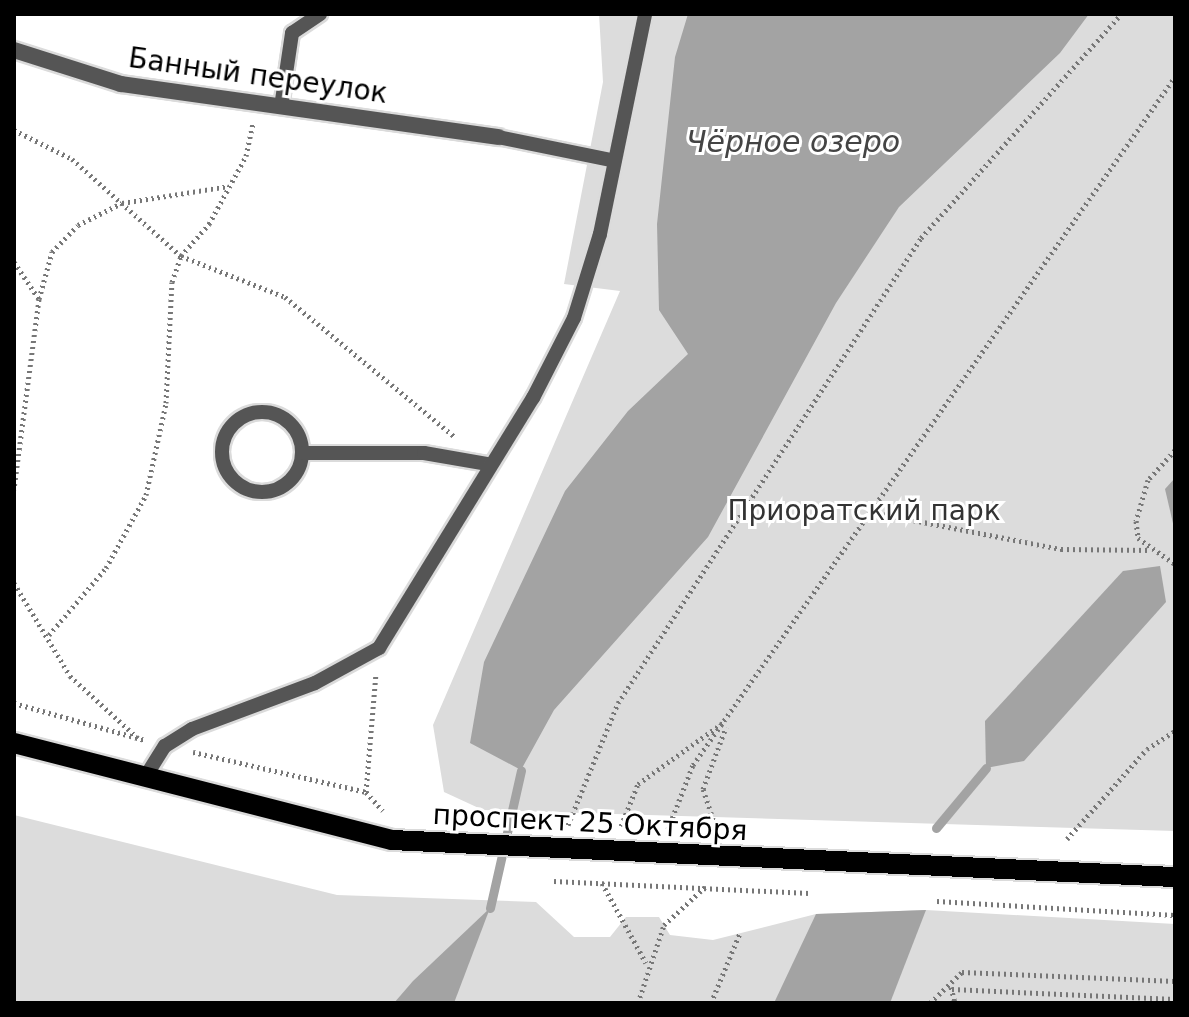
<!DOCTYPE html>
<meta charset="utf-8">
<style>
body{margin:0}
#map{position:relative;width:1189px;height:1017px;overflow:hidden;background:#fff;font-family:"DejaVu Sans",sans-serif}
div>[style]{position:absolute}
.green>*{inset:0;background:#dcdcdc}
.water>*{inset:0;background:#a3a3a3}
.stream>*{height:9px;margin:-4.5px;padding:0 4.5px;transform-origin:4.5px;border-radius:4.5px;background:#a3a3a3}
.path>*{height:5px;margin-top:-2.5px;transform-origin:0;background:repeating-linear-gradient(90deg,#777 0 2px,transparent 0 6px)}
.roads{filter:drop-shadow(2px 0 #dbdbdb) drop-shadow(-2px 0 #dbdbdb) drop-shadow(0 2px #dbdbdb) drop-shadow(0 -2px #dbdbdb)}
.service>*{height:14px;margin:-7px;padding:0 7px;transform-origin:7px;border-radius:7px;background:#555}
.service>.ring{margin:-7px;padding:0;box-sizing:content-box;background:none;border:14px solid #555;border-radius:50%}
.minor>*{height:16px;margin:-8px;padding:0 8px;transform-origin:8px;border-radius:8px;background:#555}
.primary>*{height:20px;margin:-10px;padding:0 10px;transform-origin:10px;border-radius:10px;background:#000}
span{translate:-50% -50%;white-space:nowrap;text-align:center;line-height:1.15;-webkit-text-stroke:6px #fff;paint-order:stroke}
.street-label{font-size:28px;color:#000}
.park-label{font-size:28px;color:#333}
.water-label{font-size:30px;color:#444;font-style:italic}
.frame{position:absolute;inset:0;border:16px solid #000;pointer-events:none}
</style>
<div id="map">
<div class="green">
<div style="clip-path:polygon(599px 14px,1175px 14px,1175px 831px,483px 810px,444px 792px,433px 725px,620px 291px,564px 284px,603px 82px)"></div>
<div style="clip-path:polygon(14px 815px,337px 895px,536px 902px,574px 937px,610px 937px,626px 917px,659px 917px,670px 935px,713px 940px,816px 914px,926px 910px,1175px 924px,1175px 1003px,14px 1003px)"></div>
</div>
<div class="water">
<div style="clip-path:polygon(688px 14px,1089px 14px,1060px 53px,899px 207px,836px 303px,708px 537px,554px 710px,521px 770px,470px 743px,484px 662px,565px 491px,628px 411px,688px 354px,659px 310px,657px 224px,675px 57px)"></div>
<div style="clip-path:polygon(1175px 478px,1175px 532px,1165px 489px)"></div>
<div style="clip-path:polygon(1160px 566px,1166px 602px,1024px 761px,986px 768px,985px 721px,1123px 571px)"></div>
<div style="clip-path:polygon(490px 908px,454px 1003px,394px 1003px,413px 981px)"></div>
<div style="clip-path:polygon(926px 910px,890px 1003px,774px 1003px,816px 914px)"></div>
</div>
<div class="stream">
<div style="left:936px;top:828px;width:78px;rotate:-50.2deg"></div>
<div style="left:490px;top:908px;width:141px;rotate:-77.3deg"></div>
</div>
<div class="path">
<div style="left:14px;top:130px;width:65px;rotate:26.6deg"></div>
<div style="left:72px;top:159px;width:146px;rotate:41.7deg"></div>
<div style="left:181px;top:256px;width:112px;rotate:21.5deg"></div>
<div style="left:285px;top:297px;width:220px;rotate:39.5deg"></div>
<div style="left:14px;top:262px;width:45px;rotate:56deg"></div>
<div style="left:39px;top:299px;width:192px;rotate:97.5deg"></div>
<div style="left:39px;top:299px;width:49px;rotate:-74.5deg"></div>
<div style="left:52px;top:252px;width:37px;rotate:-46deg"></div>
<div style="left:78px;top:225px;width:49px;rotate:-26.6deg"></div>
<div style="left:122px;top:203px;width:108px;rotate:-9deg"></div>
<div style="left:1175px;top:450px;width:40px;rotate:132deg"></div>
<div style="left:1148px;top:480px;width:43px;rotate:106.3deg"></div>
<div style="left:1136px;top:521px;width:17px;rotate:83deg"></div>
<div style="left:1138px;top:538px;width:45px;rotate:35.1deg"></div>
<div style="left:872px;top:512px;width:193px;rotate:11.1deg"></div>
<div style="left:1061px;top:549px;width:90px;rotate:0.6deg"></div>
<div style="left:14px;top:583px;width:109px;rotate:58.9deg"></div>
<div style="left:70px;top:676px;width:92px;rotate:42.4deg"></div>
<div style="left:49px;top:635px;width:88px;rotate:-49.6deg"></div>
<div style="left:106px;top:568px;width:83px;rotate:-61.3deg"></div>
<div style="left:146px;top:495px;width:94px;rotate:-77.7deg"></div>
<div style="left:166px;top:403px;width:121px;rotate:-87.2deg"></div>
<div style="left:172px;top:282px;width:28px;rotate:-71deg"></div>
<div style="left:181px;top:256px;width:43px;rotate:-48.8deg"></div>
<div style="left:209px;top:224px;width:77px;rotate:-61.4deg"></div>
<div style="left:246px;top:156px;width:33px;rotate:-78deg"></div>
<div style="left:14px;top:703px;width:136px;rotate:15.8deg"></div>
<div style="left:193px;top:752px;width:178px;rotate:13deg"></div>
<div style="left:366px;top:792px;width:25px;rotate:48deg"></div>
<div style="left:366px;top:792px;width:119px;rotate:-85.2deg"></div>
<div style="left:568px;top:825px;width:132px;rotate:-67.7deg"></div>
<div style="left:618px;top:703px;width:555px;rotate:-56.91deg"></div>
<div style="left:921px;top:238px;width:300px;rotate:-48.2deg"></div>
<div style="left:621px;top:826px;width:45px;rotate:-68deg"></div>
<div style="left:638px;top:784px;width:106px;rotate:-35.8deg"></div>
<div style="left:668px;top:829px;width:69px;rotate:-68.7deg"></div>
<div style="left:693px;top:765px;width:840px;rotate:-54.99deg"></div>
<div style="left:717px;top:831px;width:44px;rotate:-108.4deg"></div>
<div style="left:703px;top:789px;width:66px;rotate:-69.6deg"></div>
<div style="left:1067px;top:839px;width:120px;rotate:-48.4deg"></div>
<div style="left:1147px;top:749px;width:33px;rotate:-33deg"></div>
<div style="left:554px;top:881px;width:255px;rotate:2.7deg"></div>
<div style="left:602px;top:883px;width:91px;rotate:61.2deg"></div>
<div style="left:937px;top:901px;width:238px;rotate:3.4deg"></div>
<div style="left:951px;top:987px;width:16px;rotate:76deg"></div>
<div style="left:952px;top:989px;width:223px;rotate:2.6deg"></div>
<div style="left:638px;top:1003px;width:82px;rotate:-71.6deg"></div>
<div style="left:664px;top:925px;width:56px;rotate:-42.8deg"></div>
<div style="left:711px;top:1003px;width:76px;rotate:-67.5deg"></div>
<div style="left:930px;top:1003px;width:45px;rotate:-44.1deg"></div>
<div style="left:962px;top:972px;width:213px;rotate:2.4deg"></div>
</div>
<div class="roads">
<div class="service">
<div style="left:281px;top:107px;width:75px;rotate:-81.5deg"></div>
<div style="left:292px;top:33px;width:34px;rotate:-34deg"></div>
<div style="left:498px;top:137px;width:115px;rotate:11.5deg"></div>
<div class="ring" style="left:222px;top:412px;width:66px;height:66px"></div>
<div style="left:303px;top:453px;width:121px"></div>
<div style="left:424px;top:453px;width:65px;rotate:9.8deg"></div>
<div style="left:144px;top:779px;width:39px;rotate:-58deg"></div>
<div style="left:165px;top:746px;width:32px;rotate:-32deg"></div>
<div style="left:192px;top:729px;width:131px;rotate:-20.5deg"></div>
<div style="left:315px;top:683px;width:73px;rotate:-28.7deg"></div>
<div style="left:379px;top:648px;width:294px;rotate:-58.4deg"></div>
<div style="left:533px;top:398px;width:90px;rotate:-62.9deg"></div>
<div style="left:574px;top:318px;width:88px;rotate:-72.8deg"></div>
<div style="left:600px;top:234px;width:225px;rotate:-78.4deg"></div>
</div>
<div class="minor">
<div style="left:14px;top:50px;width:112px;rotate:17.6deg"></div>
<div style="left:121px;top:84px;width:381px;rotate:8deg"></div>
</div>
<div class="primary">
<div style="left:14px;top:743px;width:390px;rotate:14.4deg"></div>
<div style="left:392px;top:840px;width:784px;rotate:2.71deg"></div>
</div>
</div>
<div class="street-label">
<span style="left:258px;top:76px;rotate:8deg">Банный переулок</span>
<span style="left:590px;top:823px;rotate:3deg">проспект 25 Октября</span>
</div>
<div class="park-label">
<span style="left:864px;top:511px">Приоратский парк</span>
</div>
<div class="water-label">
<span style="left:793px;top:142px">Чёрное озеро</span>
</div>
<div class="frame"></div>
</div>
